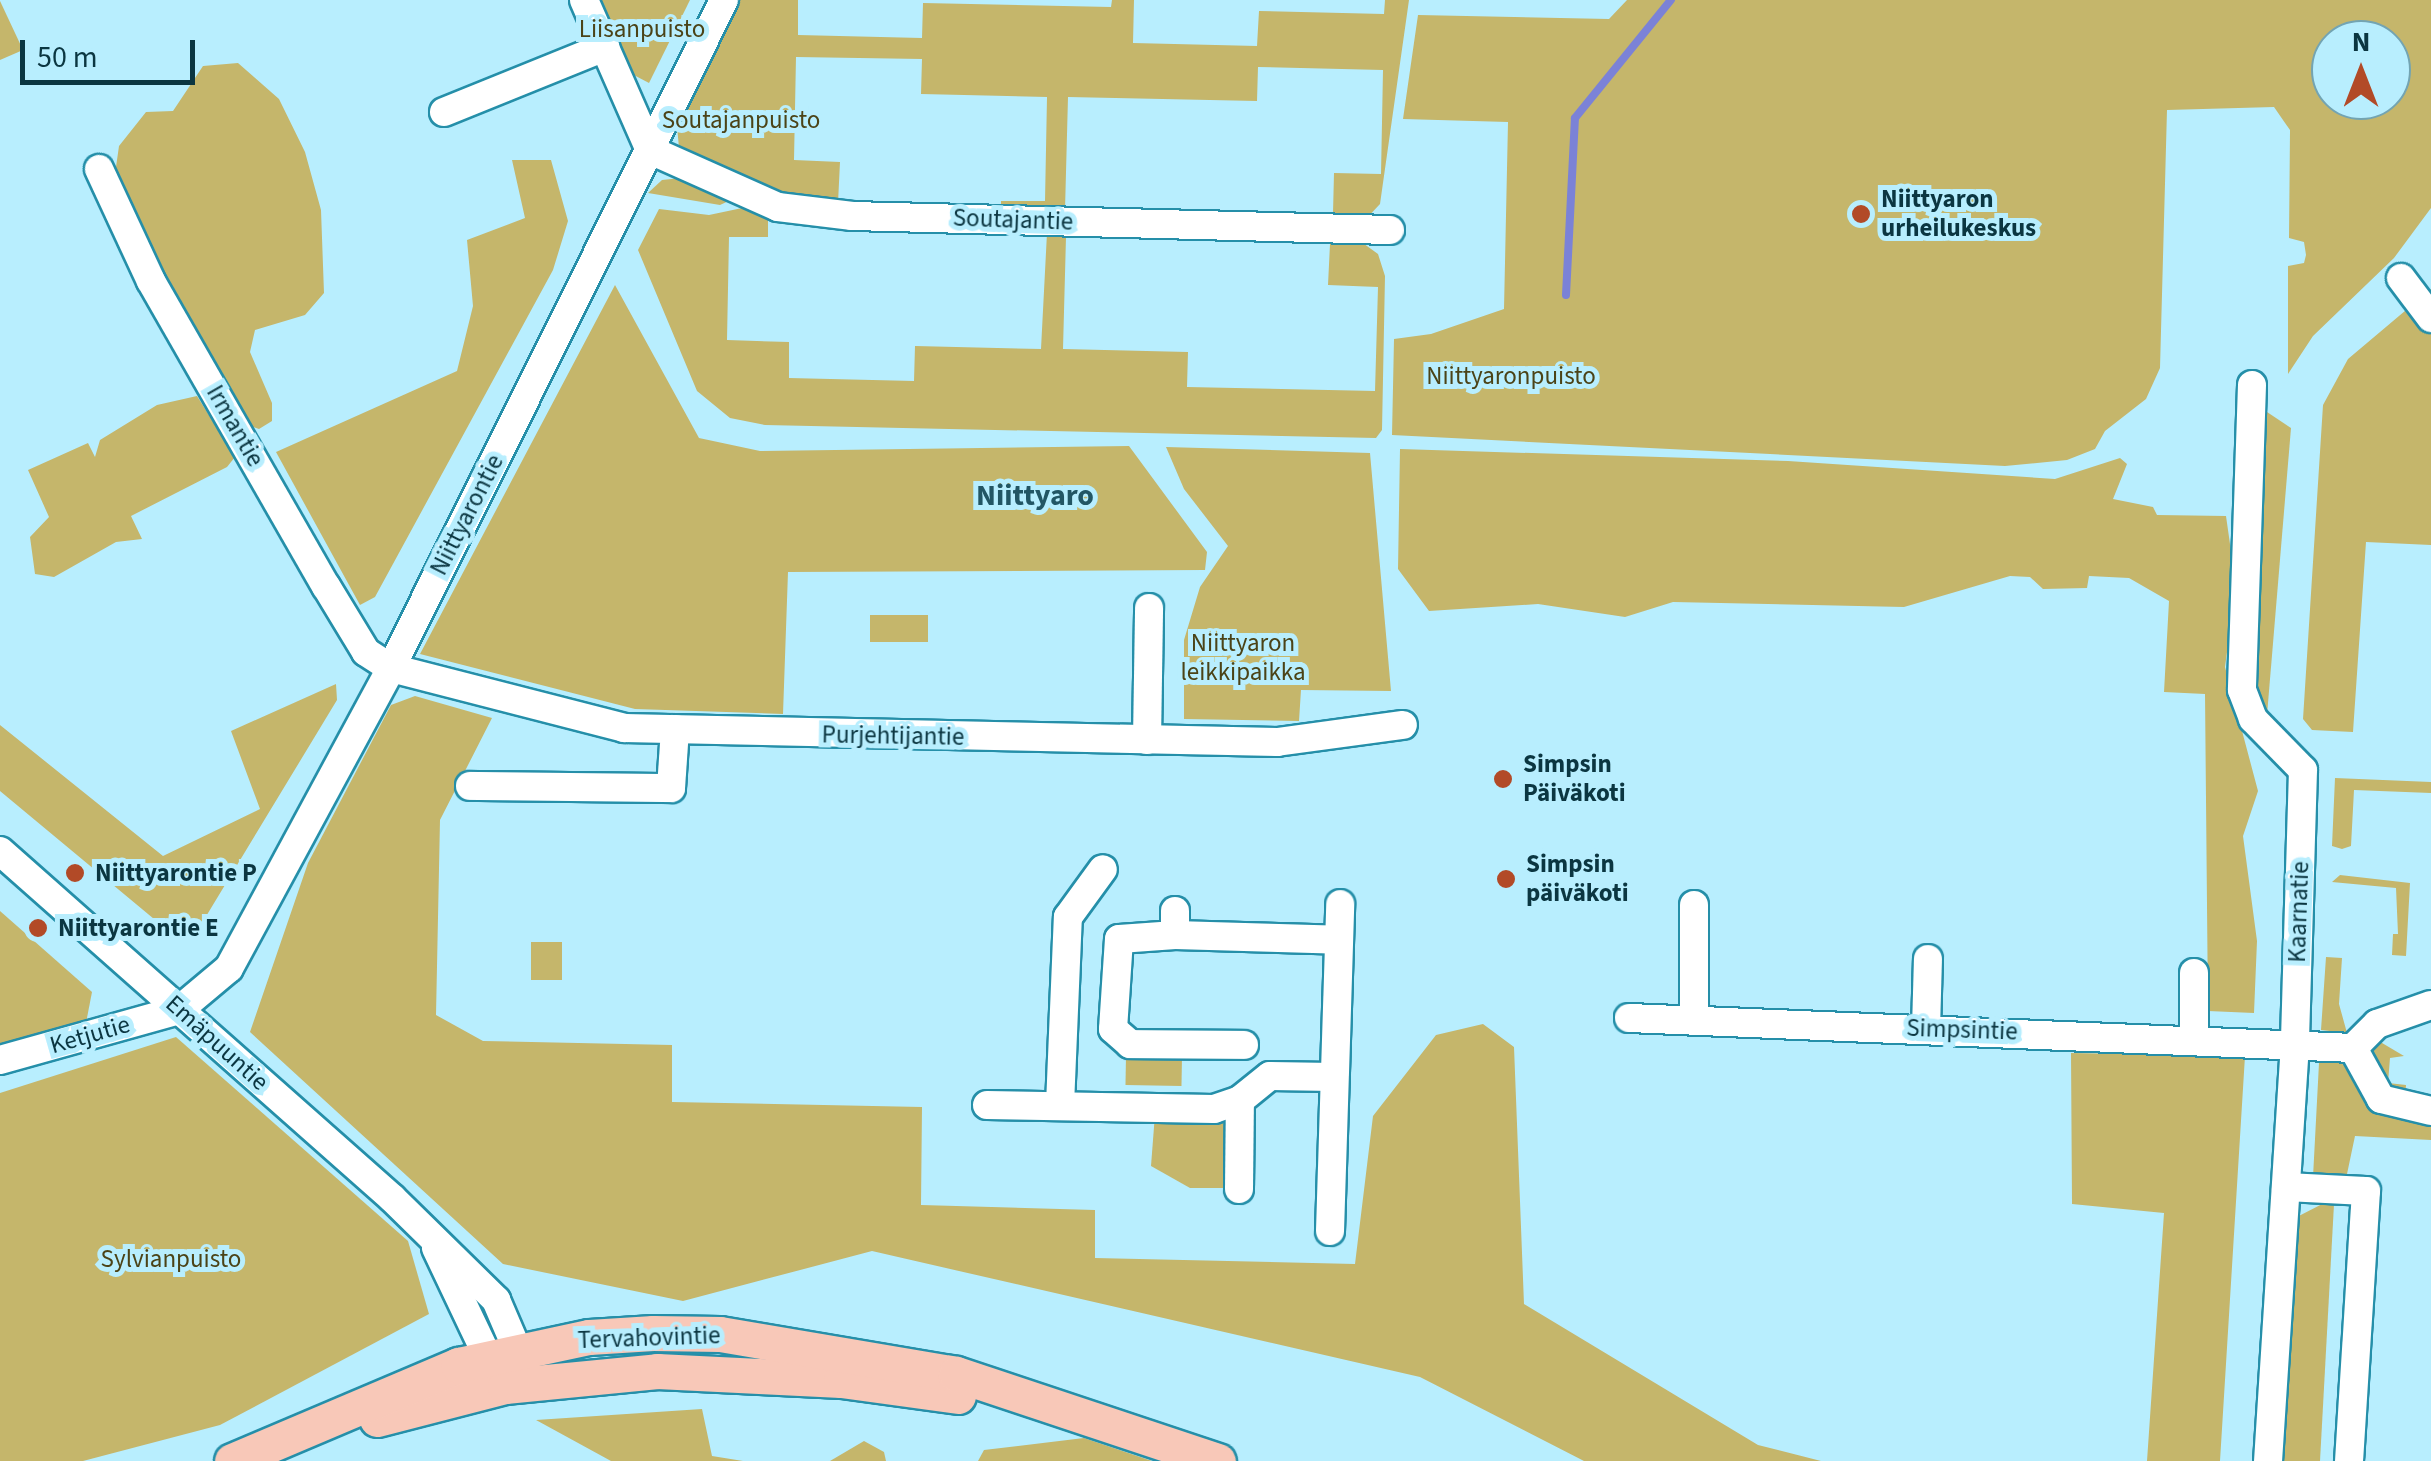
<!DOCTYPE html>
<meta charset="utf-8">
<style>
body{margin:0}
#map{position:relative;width:2431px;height:1461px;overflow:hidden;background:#b8eefe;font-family:"Source Sans 3",sans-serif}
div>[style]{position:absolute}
.green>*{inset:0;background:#c5b66b;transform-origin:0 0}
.stream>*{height:8px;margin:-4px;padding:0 4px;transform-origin:4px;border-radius:4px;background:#7b82d7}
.roads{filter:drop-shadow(2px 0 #258fa9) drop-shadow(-2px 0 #258fa9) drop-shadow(0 2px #258fa9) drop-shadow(0 -2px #258fa9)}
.minor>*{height:28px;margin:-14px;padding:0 14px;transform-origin:14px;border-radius:14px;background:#fff}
.major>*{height:35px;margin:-17.5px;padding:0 17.5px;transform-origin:17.5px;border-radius:17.5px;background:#f8c8b8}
.dots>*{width:28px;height:28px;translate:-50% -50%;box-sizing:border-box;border:5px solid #b8eefe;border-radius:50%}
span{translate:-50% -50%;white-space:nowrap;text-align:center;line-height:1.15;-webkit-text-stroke:10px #b8eefe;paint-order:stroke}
.park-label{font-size:25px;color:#4b4317}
.poi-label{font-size:25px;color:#0b3641;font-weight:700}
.left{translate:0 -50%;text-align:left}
.street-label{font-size:25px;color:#0b3641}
.quarter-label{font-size:30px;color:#225664;font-weight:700}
.north{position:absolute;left:2311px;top:20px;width:100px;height:100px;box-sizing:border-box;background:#b8eefe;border:2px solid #73a4b2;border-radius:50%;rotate:0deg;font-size:28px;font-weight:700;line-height:40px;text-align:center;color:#0b3641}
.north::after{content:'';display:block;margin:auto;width:35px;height:45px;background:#b24a27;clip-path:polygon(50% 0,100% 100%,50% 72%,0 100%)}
.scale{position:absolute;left:20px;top:40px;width:175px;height:45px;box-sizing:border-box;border:5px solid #0b3641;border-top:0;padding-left:12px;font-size:30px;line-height:35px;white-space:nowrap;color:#0b3641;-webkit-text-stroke:8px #b8eefe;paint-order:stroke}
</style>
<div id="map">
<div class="green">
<div style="clip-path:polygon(597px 0,690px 0,649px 83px,630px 73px)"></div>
<div style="clip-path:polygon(740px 0,798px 0,798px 35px,922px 38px,923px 3px,1111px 7px,1112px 0,1134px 0,1133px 43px,1257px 46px,1259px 11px,1384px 14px,1385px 0,1409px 0,1380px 204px,1365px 220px,1336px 220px,1333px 213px,1334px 173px,1381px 174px,1383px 70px,1258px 67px,1257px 101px,1068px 97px,1065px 210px,1001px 212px,1001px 201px,1045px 201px,1047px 97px,921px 94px,922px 59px,796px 57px,794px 160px,840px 162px,838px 203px,813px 206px,686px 157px,679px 148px,677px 126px)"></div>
<div style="clip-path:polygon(evenodd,1627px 0,2431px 0,2431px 208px,2394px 258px,2313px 336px,2288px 374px,2288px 266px,2304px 263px,2306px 255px,2304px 242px,2289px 238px,2290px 130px,2274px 107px,2167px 110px,2160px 368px,2146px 399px,2105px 431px,2095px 449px,2067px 460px,2005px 466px,1392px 435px,1394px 339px,1431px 334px,1504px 309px,1508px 122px,1403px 119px,1418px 15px,1609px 19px,1627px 0,2331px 40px,2391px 40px,2391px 100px,2331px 100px,2331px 40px)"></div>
<div style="clip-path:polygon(0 1px,23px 50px,0 60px)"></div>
<div style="clip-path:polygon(238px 63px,279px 99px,305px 152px,321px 210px,324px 293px,305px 315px,255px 330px,250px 352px,272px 403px,272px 421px,259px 429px,245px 424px,147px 248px,115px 174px,119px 146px,146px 112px,173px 111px,203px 66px)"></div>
<div style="clip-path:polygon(512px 160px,551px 160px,568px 221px,553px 270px,375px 597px,360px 605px,276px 452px,457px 371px,473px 306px,467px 240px,525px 218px)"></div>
<div style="clip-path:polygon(681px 178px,733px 199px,720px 205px,648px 193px,662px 180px)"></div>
<div style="clip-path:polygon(747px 207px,768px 215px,768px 237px,729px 237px,727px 340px,789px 342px,789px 378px,914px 381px,915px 346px,1041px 349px,1047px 233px,1066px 237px,1063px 349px,1188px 352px,1187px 387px,1375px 391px,1378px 287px,1328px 285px,1330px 244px,1360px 241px,1378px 254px,1385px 276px,1382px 430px,1376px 438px,765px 425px,730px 418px,697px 391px,638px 250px,659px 209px,709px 215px)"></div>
<div style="clip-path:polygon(615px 285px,699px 438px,760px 451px,1129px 446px,1207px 552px,1205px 570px,788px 572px,783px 714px,635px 709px,420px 654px)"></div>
<div style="clip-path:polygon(2431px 289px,2431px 545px,2366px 542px,2353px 732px,2312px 730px,2303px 719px,2323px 405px,2348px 359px)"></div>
<div style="clip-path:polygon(197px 396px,235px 457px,227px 467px,131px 516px,142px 539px,116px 542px,54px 577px,35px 574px,30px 537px,49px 517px,28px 470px,88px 443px,95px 457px,100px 440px,157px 405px)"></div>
<div style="clip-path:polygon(2264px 410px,2291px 428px,2267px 715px,2254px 703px)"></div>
<div style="clip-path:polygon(1166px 447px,1370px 453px,1391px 691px,1301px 690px,1299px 721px,1184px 719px,1184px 640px,1200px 587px,1228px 546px,1184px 489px)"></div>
<div style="clip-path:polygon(1400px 449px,1788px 461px,2055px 479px,2120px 458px,2127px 464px,2113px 499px,2153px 507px,2157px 515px,2226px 516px,2236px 586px,2225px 667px,2258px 791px,2243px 836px,2257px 941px,2254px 1013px,2208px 1011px,2205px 694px,2164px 692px,2169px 601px,2129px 578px,2089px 576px,2087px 588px,2043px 589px,2030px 577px,2010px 576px,1904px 607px,1673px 602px,1625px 617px,1538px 604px,1429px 611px,1398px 569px)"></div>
<div style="left:870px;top:615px;width:58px;height:27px"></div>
<div style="clip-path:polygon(336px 684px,337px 700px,202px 923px,154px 919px,0 791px,0 725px,163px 856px,260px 809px,231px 731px)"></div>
<div style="clip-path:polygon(415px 696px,492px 718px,440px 820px,436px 1015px,483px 1041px,672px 1045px,672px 1102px,922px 1107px,921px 1205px,1095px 1210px,1095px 1258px,1355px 1264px,1373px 1116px,1436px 1035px,1483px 1024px,1514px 1047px,1524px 1304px,1758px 1445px,1821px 1461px,1584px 1461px,1420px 1377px,872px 1251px,683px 1301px,503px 1264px,250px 1032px,308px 863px,391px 705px)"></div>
<div style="clip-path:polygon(2335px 778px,2431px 782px,2431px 793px,2354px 790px,2351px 846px,2342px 849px,2332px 846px)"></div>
<div style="clip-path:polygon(2340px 875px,2410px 883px,2406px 956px,2392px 955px,2393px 934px,2398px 934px,2396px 888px,2332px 882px)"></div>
<div style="clip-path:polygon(0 911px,92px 992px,86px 1023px,0 1049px)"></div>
<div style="left:531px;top:942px;width:31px;height:38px"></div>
<div style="clip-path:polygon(2326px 957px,2342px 958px,2339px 1004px,2347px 1033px,2321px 1030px)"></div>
<div style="clip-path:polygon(176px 1037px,408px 1241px,429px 1314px,220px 1425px,83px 1461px,0 1461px,0 1093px)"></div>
<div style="clip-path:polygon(2377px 1040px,2404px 1056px,2390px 1058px,2388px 1083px,2406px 1085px,2405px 1099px,2397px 1098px,2369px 1057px)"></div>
<div style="clip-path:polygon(2071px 1053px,2245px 1056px,2220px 1461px,2147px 1461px,2164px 1213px,2072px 1204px)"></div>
<div style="left:1126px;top:1056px;width:56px;height:29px;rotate:1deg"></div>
<div style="clip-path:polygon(2339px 1062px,2431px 1119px,2431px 1140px,2355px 1136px,2347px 1174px,2313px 1177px,2319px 1063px)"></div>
<div style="clip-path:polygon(1155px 1114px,1232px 1116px,1231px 1188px,1190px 1188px,1151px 1166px)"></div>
<div style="clip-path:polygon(2328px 1201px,2334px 1204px,2320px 1461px,2278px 1461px,2295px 1218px)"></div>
<div style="clip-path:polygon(702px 1409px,712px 1456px,743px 1461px,611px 1461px,536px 1420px)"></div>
<div style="clip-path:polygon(1084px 1438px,1152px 1461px,978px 1461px,984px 1450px)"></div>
<div style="clip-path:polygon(864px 1441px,884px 1452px,886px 1461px,830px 1461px)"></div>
</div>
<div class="stream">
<div style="left:1566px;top:295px;width:177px;rotate:-87.1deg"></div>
<div style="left:1575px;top:118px;width:152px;rotate:-50.9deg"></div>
</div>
<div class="roads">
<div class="minor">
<div style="left:584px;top:0;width:164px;rotate:66.3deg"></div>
<div style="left:650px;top:150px;width:140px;rotate:24deg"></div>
<div style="left:778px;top:207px;width:75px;rotate:6.9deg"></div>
<div style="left:852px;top:216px;width:538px;rotate:1.49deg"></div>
<div style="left:444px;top:112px;width:174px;rotate:-22deg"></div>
<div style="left:99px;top:169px;width:123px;rotate:65.1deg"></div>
<div style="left:151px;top:281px;width:352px;rotate:60.2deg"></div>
<div style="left:326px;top:586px;width:77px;rotate:58.8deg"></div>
<div style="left:366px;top:652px;width:30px;rotate:33deg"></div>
<div style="left:391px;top:668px;width:241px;rotate:14.4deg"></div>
<div style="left:624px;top:728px;width:653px;rotate:1.23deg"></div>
<div style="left:1277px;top:742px;width:127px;rotate:-7.7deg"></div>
<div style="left:2401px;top:278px;width:50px;rotate:53.1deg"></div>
<div style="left:2252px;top:385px;width:305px;rotate:91.9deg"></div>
<div style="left:2242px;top:690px;width:31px;rotate:69deg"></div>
<div style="left:2253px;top:719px;width:71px;rotate:45.6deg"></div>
<div style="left:2303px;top:770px;width:274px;rotate:91.7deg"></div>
<div style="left:2295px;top:1044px;width:418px;rotate:93.7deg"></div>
<div style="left:1147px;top:740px;width:132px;rotate:-89.1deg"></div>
<div style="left:470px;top:786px;width:201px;rotate:0.6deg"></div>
<div style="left:671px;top:788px;width:59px;rotate:-86.1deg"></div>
<div style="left:0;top:851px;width:524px;rotate:41.52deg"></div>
<div style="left:392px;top:1198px;width:146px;rotate:44.4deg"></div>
<div style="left:496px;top:1300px;width:53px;rotate:66.8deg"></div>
<div style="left:517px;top:1349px;width:21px;rotate:109deg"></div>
<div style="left:1694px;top:905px;width:116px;rotate:90deg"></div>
<div style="left:1175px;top:911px;width:24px;rotate:90deg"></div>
<div style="left:1175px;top:935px;width:164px;rotate:1.7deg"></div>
<div style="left:1175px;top:935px;width:56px;rotate:175.9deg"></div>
<div style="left:1119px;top:939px;width:90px;rotate:93.8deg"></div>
<div style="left:1113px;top:1029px;width:23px;rotate:41deg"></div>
<div style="left:1130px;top:1044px;width:114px;rotate:0.5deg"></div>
<div style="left:1629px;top:1018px;width:725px;rotate:2.37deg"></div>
<div style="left:2353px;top:1048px;width:58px;rotate:61.2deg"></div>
<div style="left:2381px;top:1099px;width:51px;rotate:13.5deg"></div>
<div style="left:1926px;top:1029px;width:70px;rotate:-88.4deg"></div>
<div style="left:2194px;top:1038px;width:65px;rotate:-90deg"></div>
<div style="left:2353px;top:1048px;width:34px;rotate:-45deg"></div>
<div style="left:2377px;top:1024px;width:57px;rotate:-19.4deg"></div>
<div style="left:0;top:1060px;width:186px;rotate:-15.6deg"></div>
<div style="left:179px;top:1010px;width:65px;rotate:-40deg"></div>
<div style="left:229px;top:968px;width:341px;rotate:-61.6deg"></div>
<div style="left:391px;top:668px;width:746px;rotate:-63.5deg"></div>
<div style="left:987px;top:1105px;width:227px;rotate:1deg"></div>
<div style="left:1214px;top:1109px;width:28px;rotate:-19deg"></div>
<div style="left:1240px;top:1100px;width:38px;rotate:-39deg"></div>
<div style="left:1270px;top:1076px;width:64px;rotate:0.9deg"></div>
<div style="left:1060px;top:1105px;width:188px;rotate:-87.6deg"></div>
<div style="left:1068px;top:917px;width:59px;rotate:-53.9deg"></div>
<div style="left:2286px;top:1187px;width:80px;rotate:2.9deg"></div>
<div style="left:2366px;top:1191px;width:271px;rotate:93.6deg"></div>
<div style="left:1239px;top:1189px;width:89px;rotate:-89.4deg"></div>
<div style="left:1330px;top:1231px;width:327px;rotate:-88.2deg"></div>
<div style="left:436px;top:1248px;width:137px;rotate:64.6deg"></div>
</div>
<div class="major">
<div style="left:377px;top:1419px;width:132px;rotate:-14.5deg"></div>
<div style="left:505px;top:1386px;width:153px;rotate:-5.6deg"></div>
<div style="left:657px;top:1371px;width:184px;rotate:2.8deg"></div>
<div style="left:841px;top:1380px;width:118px;rotate:7.8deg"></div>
<div style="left:232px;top:1461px;width:246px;rotate:-23deg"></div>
<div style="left:458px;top:1365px;width:134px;rotate:-12.1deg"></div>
<div style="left:589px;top:1337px;width:64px;rotate:-3.6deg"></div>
<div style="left:653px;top:1333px;width:67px;rotate:0.9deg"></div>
<div style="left:720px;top:1334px;width:239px;rotate:9.6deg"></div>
<div style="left:956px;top:1374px;width:276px;rotate:18.4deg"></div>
</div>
</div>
<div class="dots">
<div style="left:1861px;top:214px;background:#b24a27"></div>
<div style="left:1503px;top:779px;background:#b24a27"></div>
<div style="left:75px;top:873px;background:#b24a27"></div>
<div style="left:1506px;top:879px;background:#b24a27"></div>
<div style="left:38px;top:928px;background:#b24a27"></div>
</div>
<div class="park-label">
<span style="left:642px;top:29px">Liisanpuisto</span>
<span style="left:741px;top:120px">Soutajanpuisto</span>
<span style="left:1511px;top:376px">Niittyaronpuisto</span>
<span style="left:1243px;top:658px">Niittyaron<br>leikkipaikka</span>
<span style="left:171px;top:1259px">Sylvianpuisto</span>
</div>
<div class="poi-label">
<span class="left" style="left:1881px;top:214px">Niittyaron<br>urheilukeskus</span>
<span class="left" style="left:1523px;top:779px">Simpsin<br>Päiväkoti</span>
<span class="left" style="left:1526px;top:879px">Simpsin<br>päiväkoti</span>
<span class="left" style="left:95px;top:873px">Niittyarontie P</span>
<span class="left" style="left:58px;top:928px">Niittyarontie E</span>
</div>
<div class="street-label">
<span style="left:1013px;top:220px;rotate:2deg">Soutajantie</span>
<span style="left:235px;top:426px;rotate:60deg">Irmantie</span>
<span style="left:467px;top:515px;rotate:-63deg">Niittyarontie</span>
<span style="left:893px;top:736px;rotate:1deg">Purjehtijantie</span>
<span style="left:2299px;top:912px;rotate:-88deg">Kaarnatie</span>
<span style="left:1962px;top:1030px;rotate:2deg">Simpsintie</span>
<span style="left:90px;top:1035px;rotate:-16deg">Ketjutie</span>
<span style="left:217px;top:1043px;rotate:42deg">Emäpuuntie</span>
<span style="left:649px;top:1338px;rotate:-2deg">Tervahovintie</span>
</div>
<div class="quarter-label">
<span style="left:1035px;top:496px">Niittyaro</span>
</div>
<div class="north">N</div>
<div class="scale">50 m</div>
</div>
